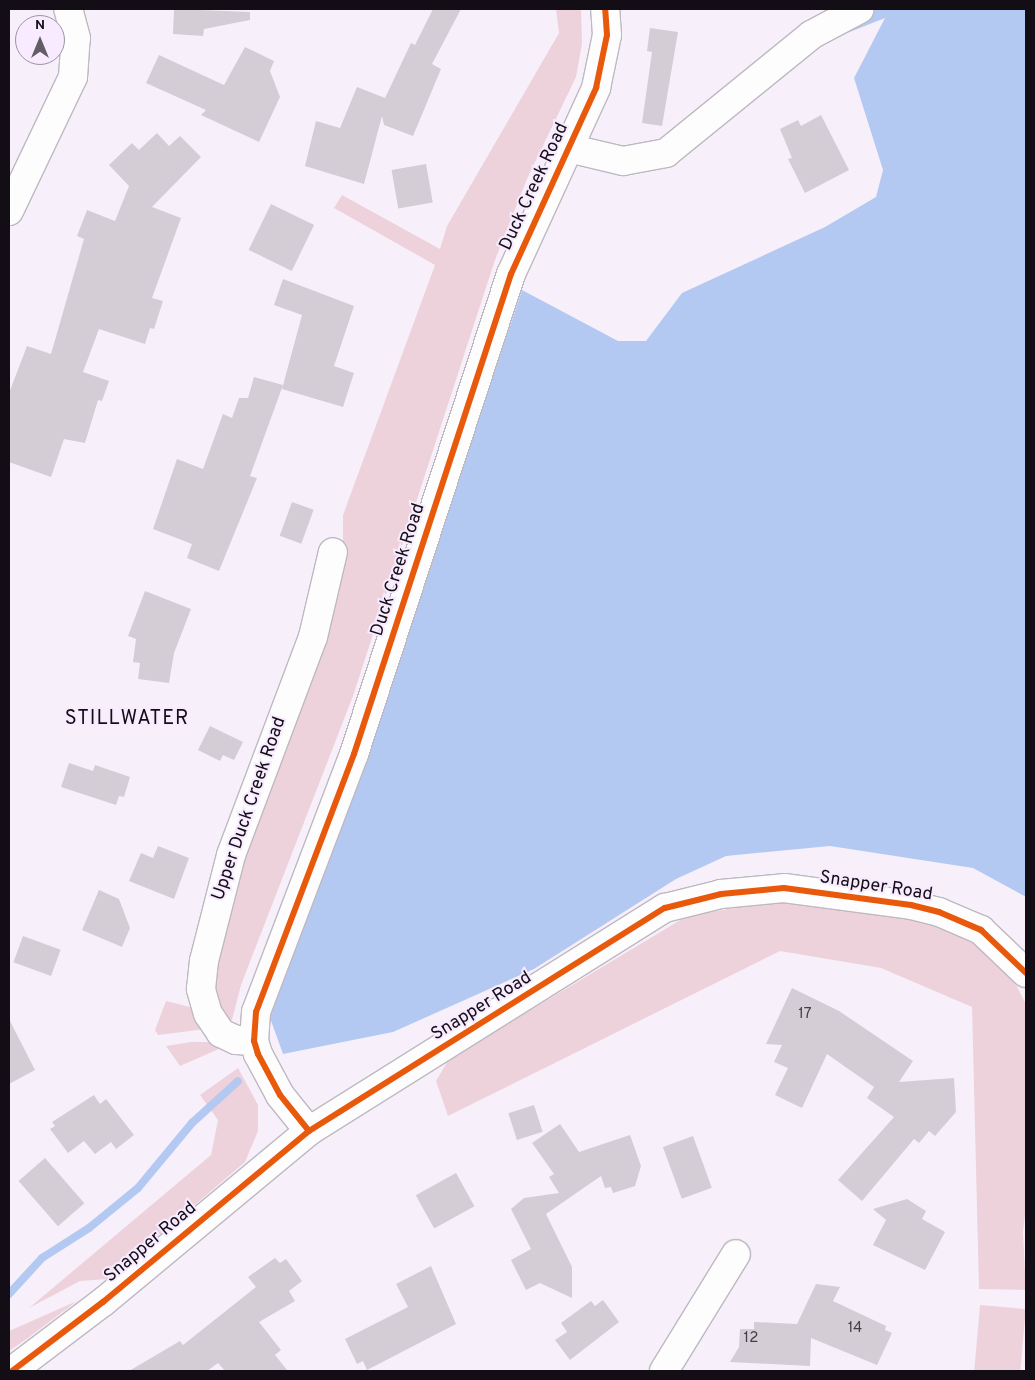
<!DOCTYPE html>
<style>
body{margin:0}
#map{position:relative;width:1035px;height:1380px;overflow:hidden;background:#f7f0fa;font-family:Overpass,sans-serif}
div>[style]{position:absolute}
.green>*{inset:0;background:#eed2db;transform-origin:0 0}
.water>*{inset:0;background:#b4c9f2}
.stream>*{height:8px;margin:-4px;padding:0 4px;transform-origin:4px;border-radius:4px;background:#b4c9f2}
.building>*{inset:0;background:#d5cdd5;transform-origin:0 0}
.roads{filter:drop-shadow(1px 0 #beb8c1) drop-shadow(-1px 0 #beb8c1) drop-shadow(0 1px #beb8c1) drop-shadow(0 -1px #beb8c1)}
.minor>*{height:28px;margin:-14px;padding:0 14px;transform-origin:14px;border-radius:14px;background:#fefdfe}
.cycleway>*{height:6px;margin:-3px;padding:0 3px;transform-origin:3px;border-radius:3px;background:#e8590c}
span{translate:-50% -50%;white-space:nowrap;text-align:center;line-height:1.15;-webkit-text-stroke:4px #f8ebff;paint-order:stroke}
.number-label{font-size:15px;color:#443e46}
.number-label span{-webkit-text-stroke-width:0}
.street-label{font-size:18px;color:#130e16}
.quarter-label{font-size:20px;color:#130e16;letter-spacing:1px}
.frame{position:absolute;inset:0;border:10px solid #130e16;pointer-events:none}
.north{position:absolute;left:15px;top:15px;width:50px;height:50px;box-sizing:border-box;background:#f8ebff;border:1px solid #9c93a2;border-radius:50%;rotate:0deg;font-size:14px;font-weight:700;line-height:20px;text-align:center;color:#130e16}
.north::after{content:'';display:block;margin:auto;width:18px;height:22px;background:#635d66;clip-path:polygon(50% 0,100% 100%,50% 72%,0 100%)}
</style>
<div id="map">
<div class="green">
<div style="clip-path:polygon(556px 9px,581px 9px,582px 44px,576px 77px,527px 179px,495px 260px,353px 696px,241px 985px,232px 1020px,225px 1021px,206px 995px,218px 939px,343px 557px,343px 515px,435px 265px,334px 208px,342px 195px,440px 249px,447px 226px,559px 33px)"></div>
<div style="clip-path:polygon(770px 902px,896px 911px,968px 933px,1015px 983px,1026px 1004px,1026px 1208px,1023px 1232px,1026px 1290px,979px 1289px,972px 1007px,881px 968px,780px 951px,448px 1116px,436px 1081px,449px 1059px,687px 916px)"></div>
<div style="clip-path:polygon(166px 1001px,198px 1009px,206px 1029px,158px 1035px,155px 1030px)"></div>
<div style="clip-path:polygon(191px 1042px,215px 1042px,219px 1049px,180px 1066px,166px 1046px)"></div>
<div style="clip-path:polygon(238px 1068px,258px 1105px,258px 1131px,245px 1162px,108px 1279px,80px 1281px,29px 1308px,211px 1155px,218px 1120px,200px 1095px)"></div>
<div style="clip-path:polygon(77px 1301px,28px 1338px,9px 1351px,9px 1331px)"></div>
<div style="left:980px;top:1305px;width:46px;height:66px;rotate:5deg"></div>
</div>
<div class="water">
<div style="clip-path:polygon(838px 9px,1026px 9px,1026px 897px,973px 868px,830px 846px,726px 856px,676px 879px,534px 969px,393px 1032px,283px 1054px,269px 1015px,281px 969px,425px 581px,522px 290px,618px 341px,646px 341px,682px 293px,825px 227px,876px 197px,883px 170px,854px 78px,885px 18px,842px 35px)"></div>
</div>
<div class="stream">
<div style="left:9px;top:1294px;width:49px;rotate:-47.5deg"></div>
<div style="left:42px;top:1258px;width:56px;rotate:-32.6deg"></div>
<div style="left:89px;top:1228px;width:63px;rotate:-39.2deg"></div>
<div style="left:138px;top:1188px;width:85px;rotate:-50.3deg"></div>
<div style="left:192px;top:1123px;width:62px;rotate:-42.4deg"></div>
</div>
<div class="building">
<div style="clip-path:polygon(174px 9px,250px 12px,250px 20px,204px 29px,203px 36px,173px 34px)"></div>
<div style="clip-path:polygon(433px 9px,461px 9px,432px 64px,441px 69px,413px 136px,384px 125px,382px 116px,364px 184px,305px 166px,316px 121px,340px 128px,357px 87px,385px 98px,411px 43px,415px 45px)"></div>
<div style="clip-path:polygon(650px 28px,678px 32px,662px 126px,642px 123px,652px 52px,647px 51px)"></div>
<div style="clip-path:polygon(245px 47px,274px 61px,270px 71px,280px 97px,259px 142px,201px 115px,206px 110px,146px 83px,159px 55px,224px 85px)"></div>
<div style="clip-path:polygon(821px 115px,849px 170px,805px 193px,788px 159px,792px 158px,780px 129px,798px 120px,801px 126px)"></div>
<div style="clip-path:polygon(157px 133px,169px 146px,180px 136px,201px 157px,152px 207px,181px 218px,152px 298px,163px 301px,154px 329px,150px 328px,145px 344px,99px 329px,83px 372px,109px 381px,102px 401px,98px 400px,85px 443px,64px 439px,51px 477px,9px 462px,9px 393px,27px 346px,51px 354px,84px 239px,77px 236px,87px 210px,115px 221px,129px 186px,109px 165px,132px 143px,139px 150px)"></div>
<div style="left:426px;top:164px;width:39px;height:35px;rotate:80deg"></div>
<div style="left:271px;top:204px;width:48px;height:51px;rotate:26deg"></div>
<div style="clip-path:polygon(283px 279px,354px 306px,334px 366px,354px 373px,343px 407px,282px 389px,302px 315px,274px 305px)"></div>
<div style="clip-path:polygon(254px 377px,283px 385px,250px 476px,257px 478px,219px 571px,187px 558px,192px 544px,153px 529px,177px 459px,203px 469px,223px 414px,232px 418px,239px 398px,248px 398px)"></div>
<div style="left:292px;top:502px;width:23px;height:36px;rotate:20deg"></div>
<div style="clip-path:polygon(145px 591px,191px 609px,174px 653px,169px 683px,138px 679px,140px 663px,133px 662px,136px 639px,128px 636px)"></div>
<div style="clip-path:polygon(210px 726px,243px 742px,234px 760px,223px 755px,220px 761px,198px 750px)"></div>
<div style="clip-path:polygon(69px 763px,93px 771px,95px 765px,130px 777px,124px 797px,119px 796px,116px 805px,61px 787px)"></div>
<div style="clip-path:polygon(158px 846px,189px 858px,174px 899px,129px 881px,141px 853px,153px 858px)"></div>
<div style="clip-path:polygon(99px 890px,119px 899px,130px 928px,122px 947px,82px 930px)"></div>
<div style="left:23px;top:936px;width:40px;height:28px;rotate:20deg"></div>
<div style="clip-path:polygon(792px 988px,839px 1011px,913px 1061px,899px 1082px,954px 1078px,956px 1112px,935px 1136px,929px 1131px,919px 1143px,914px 1139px,862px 1201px,838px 1180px,894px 1117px,867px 1098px,874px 1087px,827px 1054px,802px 1108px,775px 1095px,788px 1068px,774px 1062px,782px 1045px,766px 1044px)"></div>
<div style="clip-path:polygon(9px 1019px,35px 1070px,9px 1084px)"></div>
<div style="clip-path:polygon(94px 1095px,100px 1104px,106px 1099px,134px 1135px,116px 1149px,111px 1142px,95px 1154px,84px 1141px,68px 1153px,50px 1129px,55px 1126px,52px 1122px)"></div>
<div style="left:534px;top:1105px;width:28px;height:27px;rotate:72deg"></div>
<div style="clip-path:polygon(560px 1124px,579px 1152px,630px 1135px,641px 1166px,635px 1186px,613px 1193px,611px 1187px,605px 1188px,601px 1176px,546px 1214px,572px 1267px,572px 1298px,540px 1283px,526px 1290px,511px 1260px,531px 1249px,511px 1209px,524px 1198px,559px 1193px,549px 1177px,554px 1174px,532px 1143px)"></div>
<div style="left:693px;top:1136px;width:55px;height:32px;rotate:70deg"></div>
<div style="left:45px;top:1158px;width:60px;height:35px;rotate:49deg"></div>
<div style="left:456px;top:1173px;width:38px;height:46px;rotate:61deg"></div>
<div style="clip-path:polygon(907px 1199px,926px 1211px,922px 1219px,945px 1232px,925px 1270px,873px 1245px,886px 1220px,873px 1209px)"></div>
<div style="clip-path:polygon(275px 1258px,280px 1263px,286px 1259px,302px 1281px,289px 1291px,295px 1301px,259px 1322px,281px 1350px,275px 1355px,288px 1371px,225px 1371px,218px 1363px,207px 1371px,129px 1371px,180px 1341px,183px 1345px,256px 1287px,248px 1277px)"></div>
<div style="clip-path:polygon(431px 1266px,456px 1324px,367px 1370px,363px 1361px,357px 1364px,345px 1339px,408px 1307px,396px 1284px)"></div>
<div style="clip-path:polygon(816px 1284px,840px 1287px,833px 1301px,886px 1326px,885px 1330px,892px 1333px,877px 1365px,811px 1338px,810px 1366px,730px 1362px,739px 1347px,740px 1329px,754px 1329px,754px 1322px,797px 1324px)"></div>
<div style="clip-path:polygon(603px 1300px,619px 1322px,570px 1360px,555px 1340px,567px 1332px,561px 1323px,591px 1301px,595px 1306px)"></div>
</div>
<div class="roads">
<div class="minor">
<div style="left:568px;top:148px;width:57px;rotate:13.3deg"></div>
<div style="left:623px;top:161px;width:44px;rotate:-10.5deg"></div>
<div style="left:666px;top:153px;width:187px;rotate:-39.1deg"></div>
<div style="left:811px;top:35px;width:55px;rotate:-28deg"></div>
<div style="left:9px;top:211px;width:148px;rotate:-64.5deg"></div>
<div style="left:73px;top:77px;width:39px;rotate:-86deg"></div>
<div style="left:76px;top:38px;width:30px;rotate:-105deg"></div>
<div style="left:254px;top:1041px;width:18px;rotate:-177deg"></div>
<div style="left:236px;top:1040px;width:17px;rotate:-155deg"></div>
<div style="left:221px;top:1033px;width:23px;rotate:-124deg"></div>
<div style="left:208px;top:1014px;width:26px;rotate:-106deg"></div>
<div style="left:201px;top:989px;width:28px;rotate:-84deg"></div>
<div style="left:204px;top:961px;width:109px;rotate:-75.7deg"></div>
<div style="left:231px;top:855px;width:233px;rotate:-69.4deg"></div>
<div style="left:313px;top:637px;width:87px;rotate:-76.8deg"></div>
<div style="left:309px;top:1131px;width:46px;rotate:-128.9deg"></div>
<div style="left:280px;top:1095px;width:47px;rotate:-118.2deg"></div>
<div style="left:258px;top:1054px;width:14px;rotate:-107deg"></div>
<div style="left:254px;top:1041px;width:29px;rotate:-86deg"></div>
<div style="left:256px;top:1012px;width:276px;rotate:-69.2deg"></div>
<div style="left:354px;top:754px;width:505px;rotate:-71.89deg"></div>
<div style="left:511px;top:274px;width:205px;rotate:-65.4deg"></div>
<div style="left:596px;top:88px;width:54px;rotate:-78.3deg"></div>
<div style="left:607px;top:35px;width:26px;rotate:-94deg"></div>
<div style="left:12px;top:1371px;width:114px;rotate:-37.2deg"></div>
<div style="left:103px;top:1302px;width:268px;rotate:-39.7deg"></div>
<div style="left:309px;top:1131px;width:420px;rotate:-32.1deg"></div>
<div style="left:665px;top:908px;width:58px;rotate:-14deg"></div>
<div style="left:721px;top:894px;width:63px;rotate:-5.4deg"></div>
<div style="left:784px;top:888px;width:128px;rotate:7.6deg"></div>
<div style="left:911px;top:905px;width:29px;rotate:14deg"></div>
<div style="left:939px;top:912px;width:46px;rotate:23.2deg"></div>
<div style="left:981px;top:930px;width:62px;rotate:43.7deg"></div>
<div style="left:664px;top:1371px;width:137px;rotate:-58.4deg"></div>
</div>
</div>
<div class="cycleway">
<div style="left:309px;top:1131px;width:46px;rotate:-128.9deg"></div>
<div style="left:280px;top:1095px;width:47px;rotate:-118.2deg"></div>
<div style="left:258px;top:1054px;width:14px;rotate:-107deg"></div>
<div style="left:254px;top:1041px;width:29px;rotate:-86deg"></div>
<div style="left:256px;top:1012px;width:276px;rotate:-69.2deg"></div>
<div style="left:354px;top:754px;width:505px;rotate:-71.89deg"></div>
<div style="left:511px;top:274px;width:205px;rotate:-65.4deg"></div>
<div style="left:596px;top:88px;width:54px;rotate:-78.3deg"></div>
<div style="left:607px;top:35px;width:26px;rotate:-94deg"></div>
<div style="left:12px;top:1371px;width:114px;rotate:-37.2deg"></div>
<div style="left:103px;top:1302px;width:268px;rotate:-39.7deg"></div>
<div style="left:309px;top:1131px;width:420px;rotate:-32.1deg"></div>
<div style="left:665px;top:908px;width:58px;rotate:-14deg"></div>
<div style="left:721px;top:894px;width:63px;rotate:-5.4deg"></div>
<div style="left:784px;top:888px;width:128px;rotate:7.6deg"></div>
<div style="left:911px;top:905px;width:29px;rotate:14deg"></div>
<div style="left:939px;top:912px;width:46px;rotate:23.2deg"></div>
<div style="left:981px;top:930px;width:62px;rotate:43.7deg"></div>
</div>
<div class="number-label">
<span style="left:805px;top:1015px">17</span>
<span style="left:855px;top:1329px">14</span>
<span style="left:751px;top:1339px">12</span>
</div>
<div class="street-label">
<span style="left:535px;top:187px;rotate:-65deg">Duck Creek Road</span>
<span style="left:399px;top:570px;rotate:-72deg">Duck Creek Road</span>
<span style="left:250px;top:809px;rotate:-71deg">Upper Duck Creek Road</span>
<span style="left:876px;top:887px;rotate:9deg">Snapper Road</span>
<span style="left:482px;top:1007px;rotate:-32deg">Snapper Road</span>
<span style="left:151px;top:1243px;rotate:-40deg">Snapper Road</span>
</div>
<div class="quarter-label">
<span style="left:127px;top:719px">STILLWATER</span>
</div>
<div class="frame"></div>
<div class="north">N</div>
</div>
